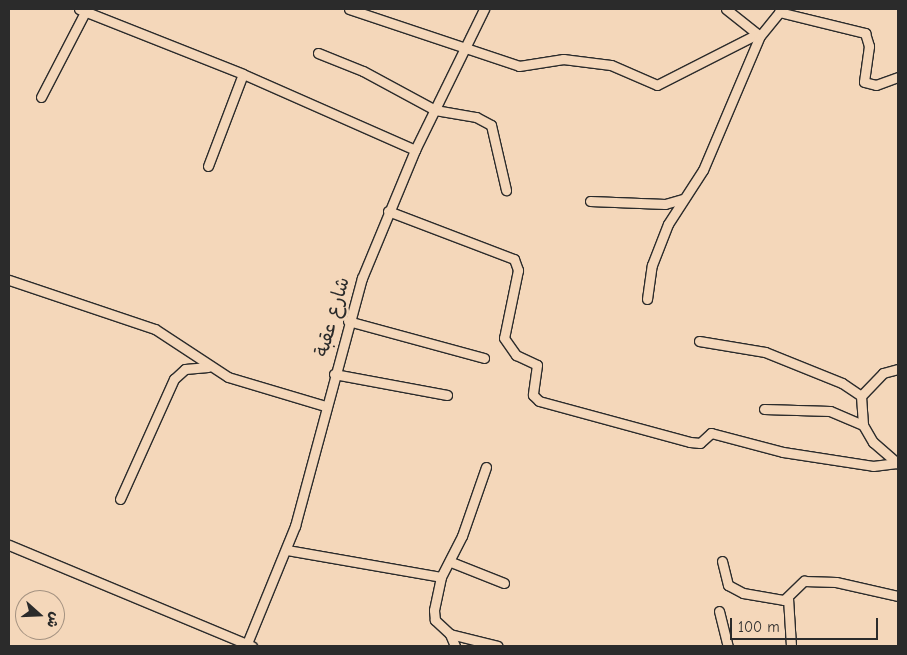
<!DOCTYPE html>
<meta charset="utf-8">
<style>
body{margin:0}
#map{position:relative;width:907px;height:655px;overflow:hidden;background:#f4d7ba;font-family:"Comic Neue","Playpen Sans Arabic",sans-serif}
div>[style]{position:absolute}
.roads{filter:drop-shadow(1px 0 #2b2b2b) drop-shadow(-1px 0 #2b2b2b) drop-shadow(0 1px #2b2b2b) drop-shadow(0 -1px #2b2b2b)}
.minor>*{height:9px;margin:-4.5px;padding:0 4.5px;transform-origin:4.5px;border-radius:4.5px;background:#f4d7ba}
span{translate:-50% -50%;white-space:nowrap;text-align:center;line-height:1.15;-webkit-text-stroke:5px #f4d7ba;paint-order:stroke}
.street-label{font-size:19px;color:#2b2b2b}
.frame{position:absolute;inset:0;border:10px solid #2b2b2b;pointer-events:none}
.north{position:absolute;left:15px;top:590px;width:50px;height:50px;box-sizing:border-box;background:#f4d7ba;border:1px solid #a49281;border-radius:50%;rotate:110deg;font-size:14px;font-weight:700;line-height:20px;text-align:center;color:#2b2b2b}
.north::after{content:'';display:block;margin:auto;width:18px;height:22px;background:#2b2b2b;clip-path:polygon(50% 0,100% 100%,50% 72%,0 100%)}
.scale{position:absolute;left:730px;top:618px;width:148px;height:22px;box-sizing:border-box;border:2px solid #2b2b2b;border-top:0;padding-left:6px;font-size:15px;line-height:18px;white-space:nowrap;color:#2b2b2b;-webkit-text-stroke:4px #f4d7ba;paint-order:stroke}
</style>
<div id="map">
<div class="roads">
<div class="minor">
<div style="left:79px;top:9px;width:176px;rotate:21.6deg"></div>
<div style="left:243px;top:74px;width:188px;rotate:23.8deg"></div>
<div style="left:349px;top:9px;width:179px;rotate:18.5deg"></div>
<div style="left:519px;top:66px;width:45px;rotate:-9deg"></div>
<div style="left:563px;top:59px;width:48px;rotate:7.1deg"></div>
<div style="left:611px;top:65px;width:50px;rotate:23.5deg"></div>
<div style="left:657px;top:85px;width:112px;rotate:-27deg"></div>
<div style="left:726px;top:9px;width:43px;rotate:38.5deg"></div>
<div style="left:779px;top:12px;width:89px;rotate:13.7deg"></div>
<div style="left:865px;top:33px;width:14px;rotate:73deg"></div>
<div style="left:869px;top:46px;width:36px;rotate:98deg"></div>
<div style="left:864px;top:82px;width:12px;rotate:14deg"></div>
<div style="left:876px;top:85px;width:23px;rotate:-20deg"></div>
<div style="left:318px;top:53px;width:48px;rotate:21.8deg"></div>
<div style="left:363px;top:71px;width:82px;rotate:28.4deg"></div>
<div style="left:435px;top:110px;width:42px;rotate:9.7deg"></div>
<div style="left:476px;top:117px;width:17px;rotate:28deg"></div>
<div style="left:491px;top:125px;width:67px;rotate:77deg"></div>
<div style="left:41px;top:97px;width:96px;rotate:-62.6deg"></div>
<div style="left:208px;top:166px;width:98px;rotate:-69.2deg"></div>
<div style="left:590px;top:201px;width:75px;rotate:2.3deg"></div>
<div style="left:665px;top:204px;width:19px;rotate:-16deg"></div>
<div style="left:388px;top:211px;width:135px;rotate:20.9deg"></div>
<div style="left:514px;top:259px;width:12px;rotate:70deg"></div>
<div style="left:518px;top:270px;width:69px;rotate:101.6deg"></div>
<div style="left:504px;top:338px;width:21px;rotate:55deg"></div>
<div style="left:516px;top:355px;width:23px;rotate:25deg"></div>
<div style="left:537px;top:365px;width:30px;rotate:98deg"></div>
<div style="left:533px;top:395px;width:8px;rotate:45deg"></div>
<div style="left:539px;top:401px;width:156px;rotate:15.2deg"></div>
<div style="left:690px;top:442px;width:10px;rotate:6deg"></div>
<div style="left:700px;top:443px;width:15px;rotate:-42deg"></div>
<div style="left:711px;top:433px;width:74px;rotate:14.8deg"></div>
<div style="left:783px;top:452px;width:91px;rotate:8.8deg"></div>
<div style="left:873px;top:466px;width:24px;rotate:-7deg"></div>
<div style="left:9px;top:280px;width:154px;rotate:18.6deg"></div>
<div style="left:155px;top:329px;width:87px;rotate:33.3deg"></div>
<div style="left:228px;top:377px;width:101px;rotate:16.6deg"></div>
<div style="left:647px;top:299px;width:34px;rotate:-82deg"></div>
<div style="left:652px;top:265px;width:44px;rotate:-68.7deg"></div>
<div style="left:668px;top:224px;width:64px;rotate:-57.1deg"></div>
<div style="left:703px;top:170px;width:146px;rotate:-67deg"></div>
<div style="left:760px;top:36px;width:35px;rotate:-51deg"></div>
<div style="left:348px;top:321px;width:141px;rotate:15.2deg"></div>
<div style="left:699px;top:341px;width:67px;rotate:9.5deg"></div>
<div style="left:765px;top:352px;width:83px;rotate:21.9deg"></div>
<div style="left:842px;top:383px;width:23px;rotate:34deg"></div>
<div style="left:861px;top:396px;width:29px;rotate:86deg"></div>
<div style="left:863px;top:425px;width:20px;rotate:60deg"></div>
<div style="left:873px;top:442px;width:33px;rotate:41deg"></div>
<div style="left:334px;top:374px;width:115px;rotate:10.5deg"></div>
<div style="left:861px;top:396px;width:32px;rotate:-46deg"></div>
<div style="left:883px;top:373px;width:16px;rotate:-15deg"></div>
<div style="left:764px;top:409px;width:66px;rotate:1.7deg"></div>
<div style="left:830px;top:411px;width:36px;rotate:23deg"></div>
<div style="left:120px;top:499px;width:132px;rotate:-65.8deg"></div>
<div style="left:174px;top:379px;width:15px;rotate:-42deg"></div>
<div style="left:185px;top:369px;width:23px;rotate:-5deg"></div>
<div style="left:9px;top:545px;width:263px;rotate:22.6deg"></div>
<div style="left:287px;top:550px;width:156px;rotate:9.9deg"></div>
<div style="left:722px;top:561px;width:25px;rotate:76deg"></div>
<div style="left:728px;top:585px;width:17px;rotate:28deg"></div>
<div style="left:743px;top:593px;width:42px;rotate:9.7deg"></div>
<div style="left:784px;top:600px;width:28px;rotate:-44deg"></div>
<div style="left:804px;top:581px;width:32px;rotate:2deg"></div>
<div style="left:836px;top:582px;width:64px;rotate:12.7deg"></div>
<div style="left:451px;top:562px;width:57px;rotate:21.6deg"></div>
<div style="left:788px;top:598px;width:48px;rotate:86.4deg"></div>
<div style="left:719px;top:611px;width:36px;rotate:76deg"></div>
<div style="left:450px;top:634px;width:49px;rotate:14deg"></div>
<div style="left:246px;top:646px;width:130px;rotate:-67.8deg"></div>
<div style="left:295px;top:526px;width:257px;rotate:-74.9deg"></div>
<div style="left:362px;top:278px;width:139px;rotate:-67.5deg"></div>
<div style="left:415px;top:150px;width:157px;rotate:-63.9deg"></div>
<div style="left:455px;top:646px;width:13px;rotate:-113deg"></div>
<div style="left:450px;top:634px;width:21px;rotate:-137deg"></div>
<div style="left:435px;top:620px;width:10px;rotate:-96deg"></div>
<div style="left:434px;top:610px;width:34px;rotate:-78deg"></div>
<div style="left:441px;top:577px;width:46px;rotate:-62.9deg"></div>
<div style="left:462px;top:536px;width:73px;rotate:-70.8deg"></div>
</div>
</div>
<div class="street-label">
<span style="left:333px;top:317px;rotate:-74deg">شارع عقبة</span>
</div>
<div class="frame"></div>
<div class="north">ش</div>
<div class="scale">100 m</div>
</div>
